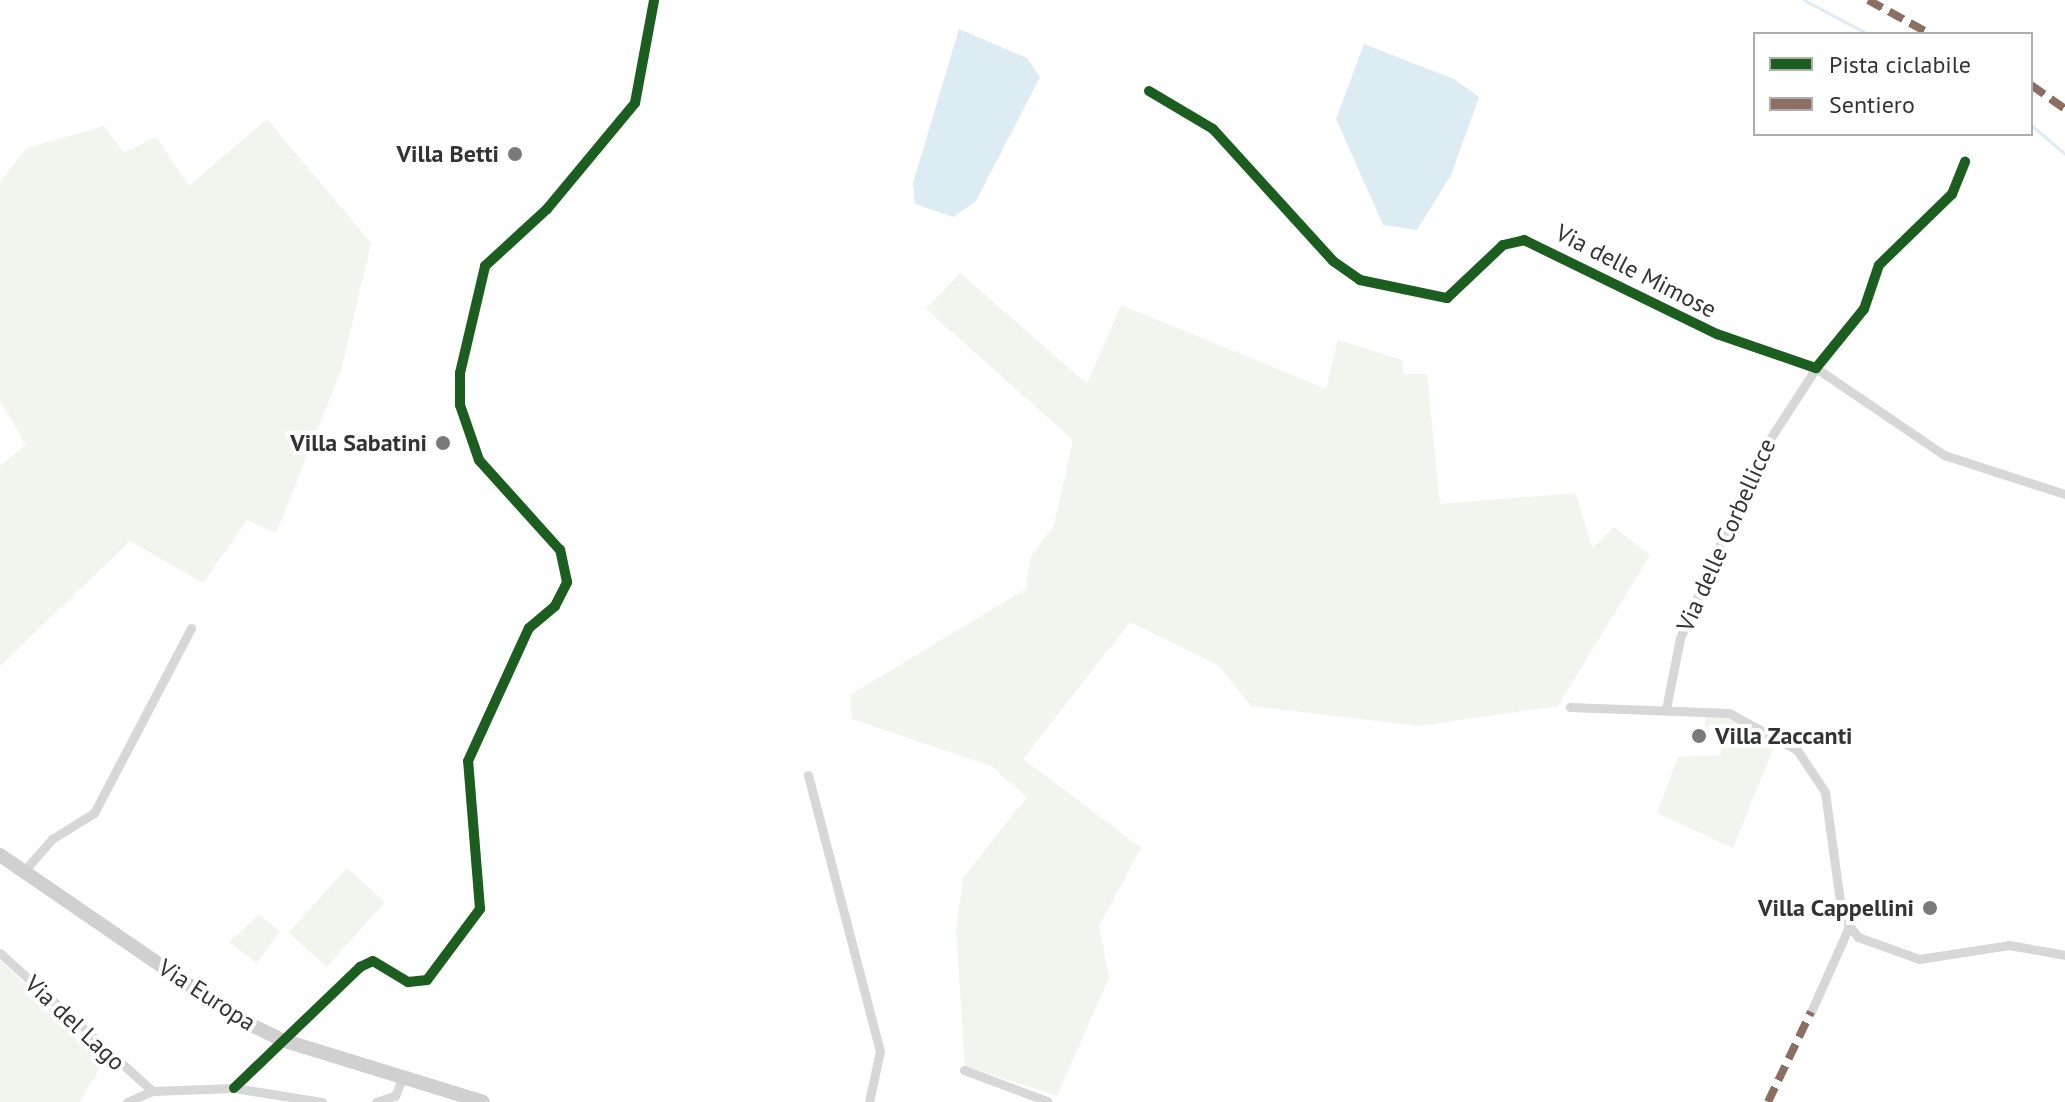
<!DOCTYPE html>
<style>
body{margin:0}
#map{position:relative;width:2065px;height:1102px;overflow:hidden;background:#fff;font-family:"PT Sans",sans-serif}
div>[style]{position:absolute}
.green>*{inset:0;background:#f1f5ed;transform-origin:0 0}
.water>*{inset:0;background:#ddebf3}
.stream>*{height:3px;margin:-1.5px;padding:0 1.5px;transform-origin:1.5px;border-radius:1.5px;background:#ddebf3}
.street>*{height:9px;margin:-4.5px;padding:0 4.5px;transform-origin:4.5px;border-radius:4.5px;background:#d7d7d7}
.secondary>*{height:14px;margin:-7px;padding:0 7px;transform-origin:7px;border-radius:7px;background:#d0d0d0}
.quiet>*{height:8px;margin-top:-4px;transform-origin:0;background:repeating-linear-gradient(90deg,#8d6e63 0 16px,transparent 0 24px)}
.cycleway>*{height:10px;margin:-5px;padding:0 5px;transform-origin:5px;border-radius:5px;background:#1b5e20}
.dots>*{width:22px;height:22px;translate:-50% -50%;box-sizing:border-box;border:4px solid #fff;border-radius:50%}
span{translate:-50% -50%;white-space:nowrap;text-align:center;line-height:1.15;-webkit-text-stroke:8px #fff;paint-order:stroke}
.poi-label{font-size:24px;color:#333;font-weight:700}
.right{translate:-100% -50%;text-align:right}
.left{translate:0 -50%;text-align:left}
.street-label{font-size:24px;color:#333}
.legend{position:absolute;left:1753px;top:32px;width:280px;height:104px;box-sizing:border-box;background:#fff;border:2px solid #adadad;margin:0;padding:10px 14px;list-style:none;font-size:24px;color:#333}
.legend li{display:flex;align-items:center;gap:16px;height:40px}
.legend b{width:40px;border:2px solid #adadad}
</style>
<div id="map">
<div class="green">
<div style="clip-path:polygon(267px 119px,371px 243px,341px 371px,276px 533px,247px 520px,203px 583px,130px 541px,0 666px,0 466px,26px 445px,0 401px,0 182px,27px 148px,104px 126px,124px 153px,156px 137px,189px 186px)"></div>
<div style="clip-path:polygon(960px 273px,1087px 384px,1121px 305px,1326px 389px,1338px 340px,1402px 360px,1404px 374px,1427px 374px,1440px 504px,1576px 493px,1592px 548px,1614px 527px,1650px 555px,1558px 706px,1419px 726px,1251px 706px,1218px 665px,1130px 622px,1023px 759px,1141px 848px,1099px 926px,1109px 978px,1057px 1096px,965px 1066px,956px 930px,963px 878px,1027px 797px,991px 766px,852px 719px,850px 695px,1026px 589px,1030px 558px,1054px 525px,1073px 440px,926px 309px)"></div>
<div style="clip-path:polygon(1706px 716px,1730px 717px,1776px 742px,1733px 848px,1657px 813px,1678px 757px,1721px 755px,1721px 727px,1705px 727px)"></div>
<div style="left:347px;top:868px;width:51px;height:87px;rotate:42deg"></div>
<div style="clip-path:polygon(259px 915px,280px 931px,257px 963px,229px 942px)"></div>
<div style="clip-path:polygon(0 960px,105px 1059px,80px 1102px,0 1102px)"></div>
</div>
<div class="water">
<div style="clip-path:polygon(959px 29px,1027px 58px,1040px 77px,976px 201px,953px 217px,915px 204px,913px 183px)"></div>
<div style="clip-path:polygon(1364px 44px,1454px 79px,1479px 97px,1451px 175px,1417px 230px,1383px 225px,1336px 119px)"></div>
</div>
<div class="stream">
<div style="left:1804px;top:0;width:72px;rotate:28deg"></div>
<div style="left:2031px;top:125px;width:45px;rotate:40.5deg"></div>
</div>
<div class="street">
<div style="left:1149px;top:91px;width:74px;rotate:30.7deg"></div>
<div style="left:1213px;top:129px;width:178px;rotate:47.7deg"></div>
<div style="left:1333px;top:261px;width:33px;rotate:35deg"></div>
<div style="left:1360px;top:280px;width:89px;rotate:11.7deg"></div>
<div style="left:1447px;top:298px;width:77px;rotate:-43.4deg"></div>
<div style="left:1503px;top:245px;width:22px;rotate:-13deg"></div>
<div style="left:1524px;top:240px;width:215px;rotate:26deg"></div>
<div style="left:1717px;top:334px;width:105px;rotate:19deg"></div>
<div style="left:1816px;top:368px;width:76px;rotate:-50.9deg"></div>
<div style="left:1864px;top:309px;width:46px;rotate:-71.2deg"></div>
<div style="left:1879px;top:265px;width:102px;rotate:-44.2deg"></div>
<div style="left:1952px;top:194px;width:35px;rotate:-68deg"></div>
<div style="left:1570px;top:707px;width:159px;rotate:2.2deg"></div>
<div style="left:1729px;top:713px;width:77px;rotate:28.6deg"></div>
<div style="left:1797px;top:750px;width:50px;rotate:56.3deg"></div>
<div style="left:1825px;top:792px;width:125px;rotate:82.2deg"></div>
<div style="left:1842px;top:916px;width:26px;rotate:53deg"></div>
<div style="left:1858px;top:937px;width:65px;rotate:19.8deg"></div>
<div style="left:1919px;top:959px;width:91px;rotate:-8.8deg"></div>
<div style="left:2009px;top:945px;width:57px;rotate:10.1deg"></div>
<div style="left:1666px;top:709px;width:72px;rotate:-78.8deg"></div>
<div style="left:1680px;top:638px;width:191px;rotate:-66.9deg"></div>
<div style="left:1755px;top:462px;width:112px;rotate:-57deg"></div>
<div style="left:1816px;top:368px;width:155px;rotate:34.2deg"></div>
<div style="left:1944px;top:455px;width:127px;rotate:17.9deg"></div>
<div style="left:808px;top:775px;width:285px;rotate:75.4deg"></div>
<div style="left:880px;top:1051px;width:52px;rotate:102.2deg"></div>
<div style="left:24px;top:871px;width:43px;rotate:-48.8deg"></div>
<div style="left:52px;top:839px;width:49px;rotate:-31.8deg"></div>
<div style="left:94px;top:813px;width:209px;rotate:-62.3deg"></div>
<div style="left:0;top:953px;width:205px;rotate:42.2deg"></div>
<div style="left:1811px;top:1012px;width:91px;rotate:-66deg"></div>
<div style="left:964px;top:1070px;width:89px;rotate:20.5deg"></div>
<div style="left:234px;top:1088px;width:175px;rotate:-43.8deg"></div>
<div style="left:360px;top:967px;width:14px;rotate:-25deg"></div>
<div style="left:373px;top:961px;width:41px;rotate:31deg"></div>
<div style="left:408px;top:982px;width:19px;rotate:-6deg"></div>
<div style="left:427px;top:980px;width:89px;rotate:-53.3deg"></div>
<div style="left:480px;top:909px;width:148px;rotate:-94.6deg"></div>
<div style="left:468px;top:761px;width:146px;rotate:-65.4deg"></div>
<div style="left:529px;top:628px;width:34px;rotate:-40deg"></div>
<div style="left:555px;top:606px;width:27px;rotate:-63deg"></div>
<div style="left:567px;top:582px;width:33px;rotate:-102deg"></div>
<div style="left:560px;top:550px;width:121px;rotate:-132deg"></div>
<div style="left:479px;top:460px;width:58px;rotate:-109.1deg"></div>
<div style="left:460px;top:405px;width:32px;rotate:-90deg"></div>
<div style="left:460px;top:373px;width:110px;rotate:-76.8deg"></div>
<div style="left:485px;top:266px;width:84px;rotate:-42.6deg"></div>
<div style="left:547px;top:209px;width:138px;rotate:-50.3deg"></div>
<div style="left:635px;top:103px;width:105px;rotate:-79.5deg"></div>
<div style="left:127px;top:1102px;width:27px;rotate:-24deg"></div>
<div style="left:152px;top:1091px;width:82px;rotate:-2.1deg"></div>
<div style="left:234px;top:1088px;width:89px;rotate:9deg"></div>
<div style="left:376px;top:1102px;width:20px;rotate:-18deg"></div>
<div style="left:395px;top:1096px;width:22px;rotate:-68deg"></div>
</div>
<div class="secondary">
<div style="left:0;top:855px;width:288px;rotate:34.5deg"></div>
<div style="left:237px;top:1018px;width:50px;rotate:26.1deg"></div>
<div style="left:282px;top:1040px;width:210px;rotate:17.1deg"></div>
</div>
<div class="quiet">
<div style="left:1868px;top:0;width:71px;rotate:28.7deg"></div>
<div style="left:2031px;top:85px;width:42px;rotate:35.2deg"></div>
<div style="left:1768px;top:1102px;width:100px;rotate:-64.5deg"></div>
</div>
<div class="cycleway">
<div style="left:1149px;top:91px;width:74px;rotate:30.7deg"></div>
<div style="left:1213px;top:129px;width:178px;rotate:47.7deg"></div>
<div style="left:1333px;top:261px;width:33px;rotate:35deg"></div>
<div style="left:1360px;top:280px;width:89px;rotate:11.7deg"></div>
<div style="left:1447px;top:298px;width:77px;rotate:-43.4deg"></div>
<div style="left:1503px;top:245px;width:22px;rotate:-13deg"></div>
<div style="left:1524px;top:240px;width:215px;rotate:26deg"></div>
<div style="left:1717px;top:334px;width:105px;rotate:19deg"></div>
<div style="left:1816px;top:368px;width:76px;rotate:-50.9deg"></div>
<div style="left:1864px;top:309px;width:46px;rotate:-71.2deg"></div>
<div style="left:1879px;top:265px;width:102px;rotate:-44.2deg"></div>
<div style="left:1952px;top:194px;width:35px;rotate:-68deg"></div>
<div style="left:234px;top:1088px;width:175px;rotate:-43.8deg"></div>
<div style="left:360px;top:967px;width:14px;rotate:-25deg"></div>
<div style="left:373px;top:961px;width:41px;rotate:31deg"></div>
<div style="left:408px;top:982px;width:19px;rotate:-6deg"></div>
<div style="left:427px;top:980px;width:89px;rotate:-53.3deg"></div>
<div style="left:480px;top:909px;width:148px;rotate:-94.6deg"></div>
<div style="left:468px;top:761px;width:146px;rotate:-65.4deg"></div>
<div style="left:529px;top:628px;width:34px;rotate:-40deg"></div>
<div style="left:555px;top:606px;width:27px;rotate:-63deg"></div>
<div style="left:567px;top:582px;width:33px;rotate:-102deg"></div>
<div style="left:560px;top:550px;width:121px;rotate:-132deg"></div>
<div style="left:479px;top:460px;width:58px;rotate:-109.1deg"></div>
<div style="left:460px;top:405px;width:32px;rotate:-90deg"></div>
<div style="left:460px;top:373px;width:110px;rotate:-76.8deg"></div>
<div style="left:485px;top:266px;width:84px;rotate:-42.6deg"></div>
<div style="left:547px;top:209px;width:138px;rotate:-50.3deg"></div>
<div style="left:635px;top:103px;width:105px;rotate:-79.5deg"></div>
</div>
<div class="dots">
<div style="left:515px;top:154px;background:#7a7a7a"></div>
<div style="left:443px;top:443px;background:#7a7a7a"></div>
<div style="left:1699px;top:736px;background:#7a7a7a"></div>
<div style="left:1930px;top:908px;background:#7a7a7a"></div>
</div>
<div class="poi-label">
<span class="right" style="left:499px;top:154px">Villa Betti</span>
<span class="right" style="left:427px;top:443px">Villa Sabatini</span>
<span class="left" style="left:1715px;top:736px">Villa Zaccanti</span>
<span class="right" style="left:1914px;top:908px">Villa Cappellini</span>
</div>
<div class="street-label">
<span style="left:1636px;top:271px;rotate:27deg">Via delle Mimose</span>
<span style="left:1726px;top:535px;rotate:-66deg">Via delle Corbellicce</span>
<span style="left:207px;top:995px;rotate:33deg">Via Europa</span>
<span style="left:75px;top:1023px;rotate:43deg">Via del Lago</span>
</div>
<ul class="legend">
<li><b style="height:10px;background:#1b5e20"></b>Pista ciclabile</li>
<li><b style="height:10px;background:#8d6e63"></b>Sentiero</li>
</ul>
</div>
